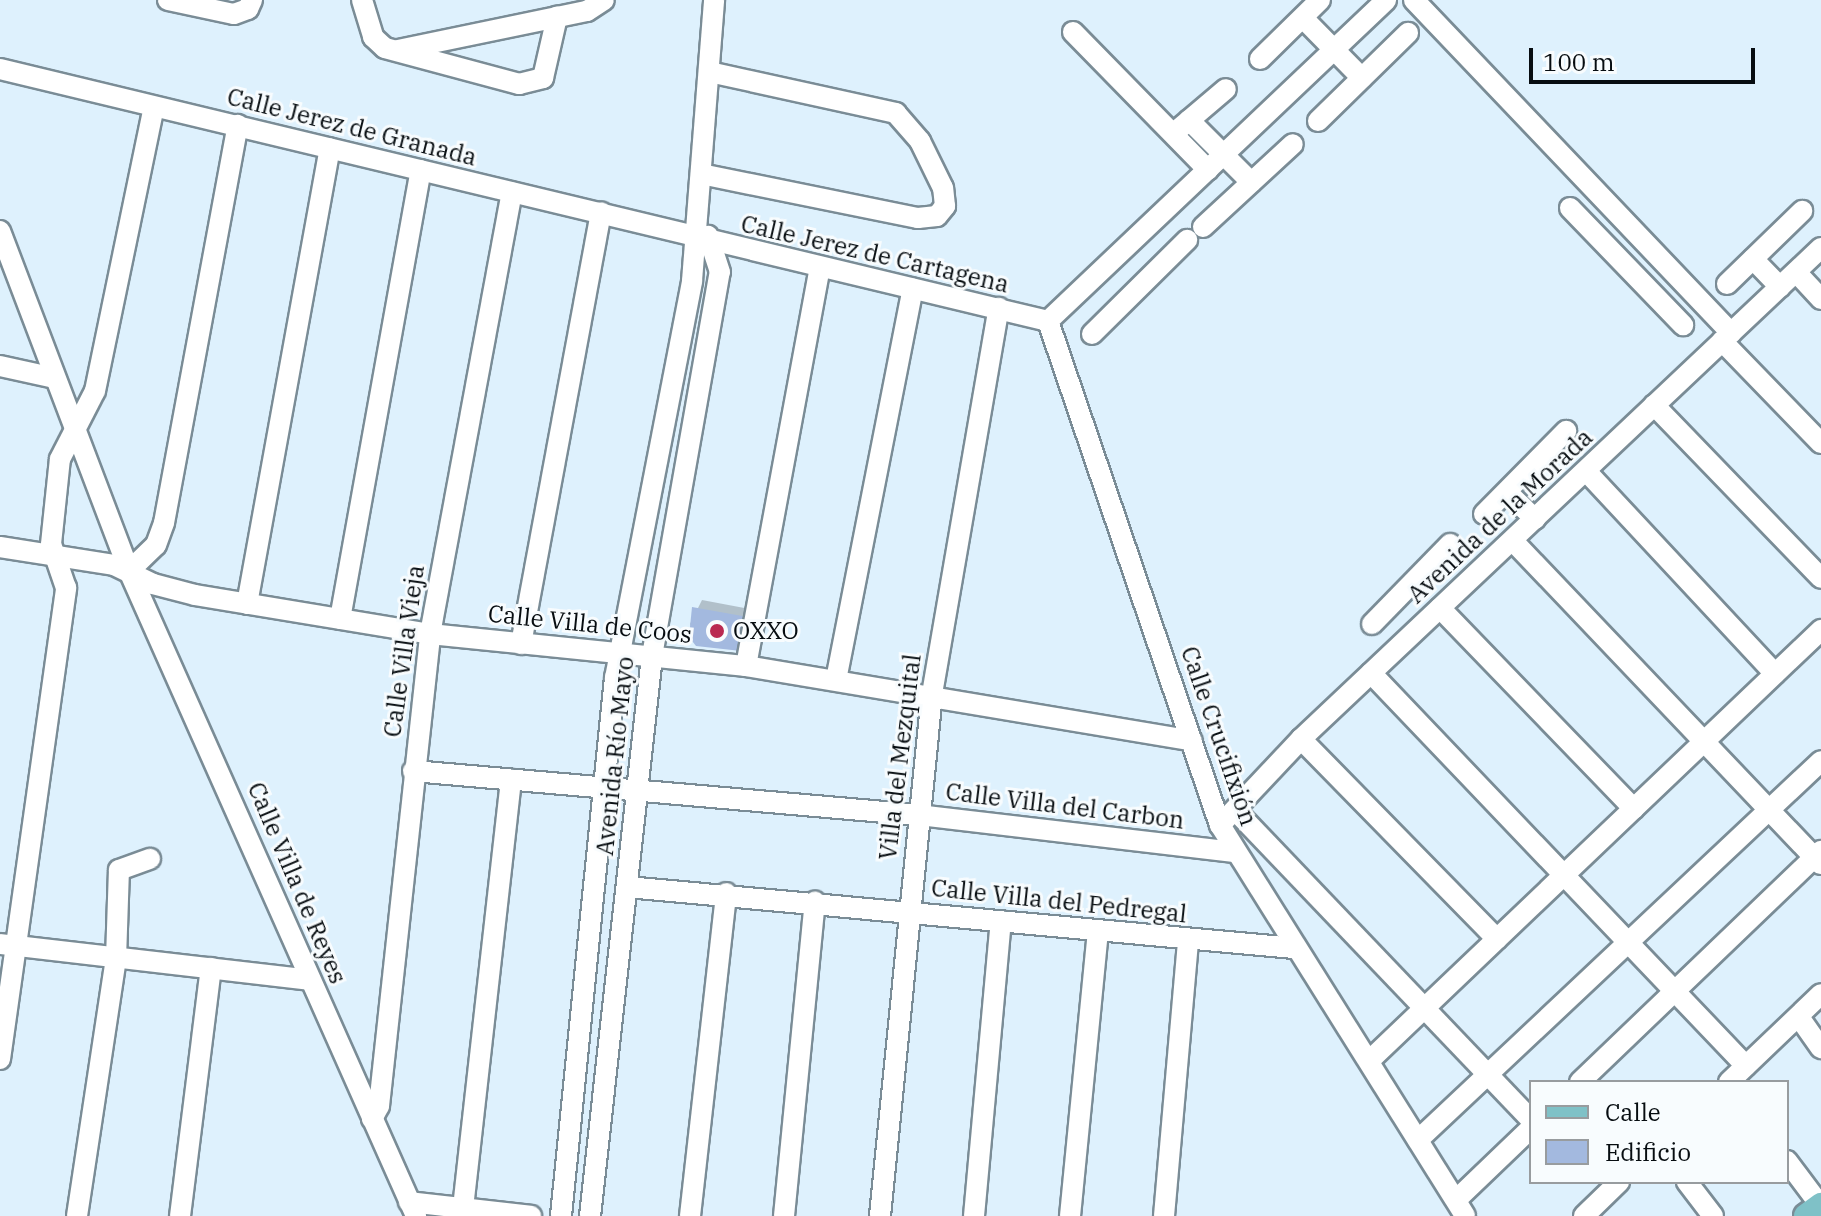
<!DOCTYPE html>
<meta charset="utf-8">
<style>
body{margin:0}
#map{position:relative;width:1821px;height:1216px;overflow:hidden;background:#def1fd;font-family:"IBM Plex Serif",serif}
div>[style]{position:absolute}
.shadow>*{inset:0;background:#0003}
.building>*{inset:0;background:#a3b9df}
.roads{filter:drop-shadow(2px 0 #7a8c96) drop-shadow(-2px 0 #7a8c96) drop-shadow(0 2px #7a8c96) drop-shadow(0 -2px #7a8c96)}
.minor>*{height:20px;margin:-10px;padding:0 10px;transform-origin:10px;border-radius:10px;background:#fff}
.major>*{height:24px;margin:-12px;padding:0 12px;transform-origin:12px;border-radius:12px;background:#7fc1c7}
.dots>*{width:22px;height:22px;translate:-50% -50%;box-sizing:border-box;border:4px solid #f8fcfe;border-radius:50%}
span{translate:-50% -50%;white-space:nowrap;text-align:center;line-height:1.15;-webkit-text-stroke:6px #f8fcfe;paint-order:stroke}
.street-label{font-size:24px;color:#070d11}
.poi-label{font-size:24px;color:#070d11}
.left{translate:0 -50%;text-align:left}
.legend{position:absolute;left:1529px;top:1080px;width:260px;height:104px;box-sizing:border-box;background:#f8fcfe;border:2px solid #989c9f;margin:0;padding:10px 14px;list-style:none;font-size:24px;color:#070d11}
.legend li{display:flex;align-items:center;gap:16px;height:40px}
.legend b{width:40px;border:2px solid #989c9f}
.scale{position:absolute;left:1529px;top:48px;width:226px;height:36px;box-sizing:border-box;border:4px solid #070d11;border-top:0;padding-left:10px;font-size:24px;line-height:28px;white-space:nowrap;color:#070d11;-webkit-text-stroke:6px #f8fcfe;paint-order:stroke}
</style>
<div id="map">
<div class="shadow">
<div style="clip-path:polygon(702px 600px,755px 610px,748px 640px,697px 644px,690px 624px)"></div>
</div>
<div class="building">
<div style="clip-path:polygon(692px 607px,748px 617px,741px 651px,696px 646px,689px 637px)"></div>
</div>
<div class="roads">
<div class="minor">
<div style="left:168px;top:0;width:67px;rotate:12deg"></div>
<div style="left:234px;top:14px;width:15px;rotate:-20deg"></div>
<div style="left:248px;top:9px;width:10px;rotate:-66deg"></div>
<div style="left:362px;top:0;width:39px;rotate:73deg"></div>
<div style="left:373px;top:37px;width:16px;rotate:43deg"></div>
<div style="left:385px;top:48px;width:139px;rotate:15deg"></div>
<div style="left:519px;top:84px;width:25px;rotate:-14deg"></div>
<div style="left:543px;top:78px;width:63px;rotate:-77.1deg"></div>
<div style="left:1414px;top:0;width:460px;rotate:46.4deg"></div>
<div style="left:1303px;top:18px;width:84px;rotate:45.5deg"></div>
<div style="left:1073px;top:32px;width:193px;rotate:45.6deg"></div>
<div style="left:398px;top:50px;width:193px;rotate:-11.7deg"></div>
<div style="left:587px;top:11px;width:20px;rotate:-33deg"></div>
<div style="left:1260px;top:59px;width:84px;rotate:-44.5deg"></div>
<div style="left:0;top:69px;width:1078px;rotate:13.52deg"></div>
<div style="left:1189px;top:120px;width:88px;rotate:45deg"></div>
<div style="left:1318px;top:121px;width:126px;rotate:-44.4deg"></div>
<div style="left:1180px;top:128px;width:60px;rotate:-40.3deg"></div>
<div style="left:701px;top:174px;width:221px;rotate:11.5deg"></div>
<div style="left:918px;top:218px;width:19px;rotate:-6deg"></div>
<div style="left:937px;top:216px;width:13px;rotate:-51deg"></div>
<div style="left:945px;top:206px;width:18px;rotate:-96deg"></div>
<div style="left:943px;top:188px;width:52px;rotate:-116.1deg"></div>
<div style="left:920px;top:141px;width:37px;rotate:-131deg"></div>
<div style="left:896px;top:113px;width:190px;rotate:-167.6deg"></div>
<div style="left:1570px;top:208px;width:163px;rotate:46deg"></div>
<div style="left:1203px;top:227px;width:122px;rotate:-42.7deg"></div>
<div style="left:0;top:231px;width:364px;rotate:69.2deg"></div>
<div style="left:129px;top:571px;width:706px;rotate:66.01deg"></div>
<div style="left:1753px;top:259px;width:39px;rotate:46deg"></div>
<div style="left:1796px;top:272px;width:37px;rotate:47deg"></div>
<div style="left:1727px;top:284px;width:105px;rotate:-44.2deg"></div>
<div style="left:1048px;top:321px;width:533px;rotate:71.16deg"></div>
<div style="left:1220px;top:825px;width:461px;rotate:57.9deg"></div>
<div style="left:1048px;top:321px;width:466px;rotate:-43.5deg"></div>
<div style="left:1092px;top:334px;width:134px;rotate:-44.7deg"></div>
<div style="left:1722px;top:341px;width:142px;rotate:45.9deg"></div>
<div style="left:0;top:366px;width:56px;rotate:12.3deg"></div>
<div style="left:1654px;top:405px;width:240px;rotate:46deg"></div>
<div style="left:1586px;top:471px;width:277px;rotate:47deg"></div>
<div style="left:1507px;top:492px;width:39px;rotate:44deg"></div>
<div style="left:1484px;top:514px;width:117px;rotate:-45.3deg"></div>
<div style="left:1513px;top:541px;width:446px;rotate:46.4deg"></div>
<div style="left:0;top:547px;width:115px;rotate:9deg"></div>
<div style="left:114px;top:565px;width:43px;rotate:26deg"></div>
<div style="left:153px;top:584px;width:43px;rotate:14.7deg"></div>
<div style="left:195px;top:595px;width:238px;rotate:9.4deg"></div>
<div style="left:430px;top:634px;width:318px;rotate:5.8deg"></div>
<div style="left:746px;top:666px;width:452px;rotate:9.5deg"></div>
<div style="left:129px;top:571px;width:37px;rotate:-44deg"></div>
<div style="left:156px;top:545px;width:23px;rotate:-70deg"></div>
<div style="left:164px;top:523px;width:405px;rotate:-79.5deg"></div>
<div style="left:247px;top:604px;width:463px;rotate:-79.7deg"></div>
<div style="left:1440px;top:608px;width:279px;rotate:46deg"></div>
<div style="left:340px;top:619px;width:456px;rotate:-79.8deg"></div>
<div style="left:1372px;top:624px;width:112px;rotate:-45.7deg"></div>
<div style="left:521px;top:644px;width:439px;rotate:-79.5deg"></div>
<div style="left:746px;top:666px;width:406px;rotate:-79.5deg"></div>
<div style="left:1371px;top:673px;width:543px;rotate:46.34deg"></div>
<div style="left:836px;top:680px;width:399px;rotate:-78.9deg"></div>
<div style="left:1301px;top:739px;width:280px;rotate:45.6deg"></div>
<div style="left:413px;top:771px;width:508px;rotate:4.97deg"></div>
<div style="left:919px;top:815px;width:316px;rotate:6.7deg"></div>
<div style="left:1235px;top:810px;width:429px;rotate:46.3deg"></div>
<div style="left:1220px;top:825px;width:118px;rotate:-46.7deg"></div>
<div style="left:1301px;top:739px;width:715px;rotate:-43.36deg"></div>
<div style="left:627px;top:887px;width:670px;rotate:5.23deg"></div>
<div style="left:0;top:944px;width:312px;rotate:6.6deg"></div>
<div style="left:1799px;top:1017px;width:38px;rotate:55deg"></div>
<div style="left:0;top:1059px;width:476px;rotate:-82deg"></div>
<div style="left:66px;top:588px;width:46px;rotate:-108.8deg"></div>
<div style="left:51px;top:544px;width:85px;rotate:-84deg"></div>
<div style="left:60px;top:459px;width:76px;rotate:-62.8deg"></div>
<div style="left:95px;top:391px;width:290px;rotate:-78.3deg"></div>
<div style="left:1369px;top:1061px;width:625px;rotate:-43.64deg"></div>
<div style="left:1580px;top:1082px;width:334px;rotate:-43.8deg"></div>
<div style="left:1729px;top:1082px;width:127px;rotate:-43.7deg"></div>
<div style="left:372px;top:1119px;width:15px;rotate:-62deg"></div>
<div style="left:379px;top:1106px;width:475px;rotate:-83.8deg"></div>
<div style="left:430px;top:634px;width:449px;rotate:-79.5deg"></div>
<div style="left:1418px;top:1140px;width:553px;rotate:-43.24deg"></div>
<div style="left:1787px;top:1161px;width:55px;rotate:53.1deg"></div>
<div style="left:1687px;top:1182px;width:43px;rotate:52.6deg"></div>
<div style="left:1456px;top:1200px;width:104px;rotate:-43.8deg"></div>
<div style="left:409px;top:1202px;width:123px;rotate:6.5deg"></div>
<div style="left:463px;top:1208px;width:431px;rotate:-83.6deg"></div>
<div style="left:77px;top:1216px;width:260px;rotate:-81.4deg"></div>
<div style="left:116px;top:959px;width:89px;rotate:-88.1deg"></div>
<div style="left:119px;top:870px;width:33px;rotate:-20deg"></div>
<div style="left:180px;top:1216px;width:250px;rotate:-82.9deg"></div>
<div style="left:561px;top:1216px;width:541px;rotate:-84.27deg"></div>
<div style="left:615px;top:678px;width:404px;rotate:-79deg"></div>
<div style="left:692px;top:281px;width:282px;rotate:-85.5deg"></div>
<div style="left:590px;top:1216px;width:563px;rotate:-83.68deg"></div>
<div style="left:652px;top:656px;width:390px;rotate:-80deg"></div>
<div style="left:720px;top:272px;width:38px;rotate:-108deg"></div>
<div style="left:690px;top:1216px;width:325px;rotate:-83.6deg"></div>
<div style="left:784px;top:1216px;width:316px;rotate:-84.4deg"></div>
<div style="left:880px;top:1216px;width:525px;rotate:-84.31deg"></div>
<div style="left:932px;top:694px;width:392px;rotate:-80.2deg"></div>
<div style="left:974px;top:1216px;width:296px;rotate:-84.8deg"></div>
<div style="left:1070px;top:1216px;width:285px;rotate:-84.4deg"></div>
<div style="left:1164px;top:1216px;width:276px;rotate:-85deg"></div>
<div style="left:1584px;top:1216px;width:49px;rotate:-44.2deg"></div>
</div>
<div class="major">
<div style="left:1806px;top:1216px;width:19px;rotate:-36deg"></div>
</div>
</div>
<div class="dots">
<div style="left:717px;top:631px;background:#ba2a52"></div>
</div>
<div class="street-label">
<span style="left:352px;top:127px;rotate:14deg">Calle Jerez de Granada</span>
<span style="left:875px;top:254px;rotate:13deg">Calle Jerez de Cartagena</span>
<span style="left:1500px;top:516px;rotate:-43deg">Avenida de la Morada</span>
<span style="left:590px;top:624px;rotate:6deg">Calle Villa de Coos</span>
<span style="left:404px;top:651px;rotate:-82deg">Calle Villa Vieja</span>
<span style="left:1219px;top:736px;rotate:71deg">Calle Crucifixión</span>
<span style="left:615px;top:756px;rotate:-84deg">Avenida Río Mayo</span>
<span style="left:900px;top:757px;rotate:-83deg">Villa del Mezquital</span>
<span style="left:1065px;top:806px;rotate:7deg">Calle Villa del Carbon</span>
<span style="left:297px;top:883px;rotate:67deg">Calle Villa de Reyes</span>
<span style="left:1059px;top:901px;rotate:6deg">Calle Villa del Pedregal</span>
</div>
<div class="poi-label">
<span class="left" style="left:733px;top:631px">OXXO</span>
</div>
<ul class="legend">
<li><b style="height:10px;background:#7fc1c7"></b>Calle</li>
<li><b style="height:22px;background:#a3b9df"></b>Edificio</li>
</ul>
<div class="scale">100 m</div>
</div>
